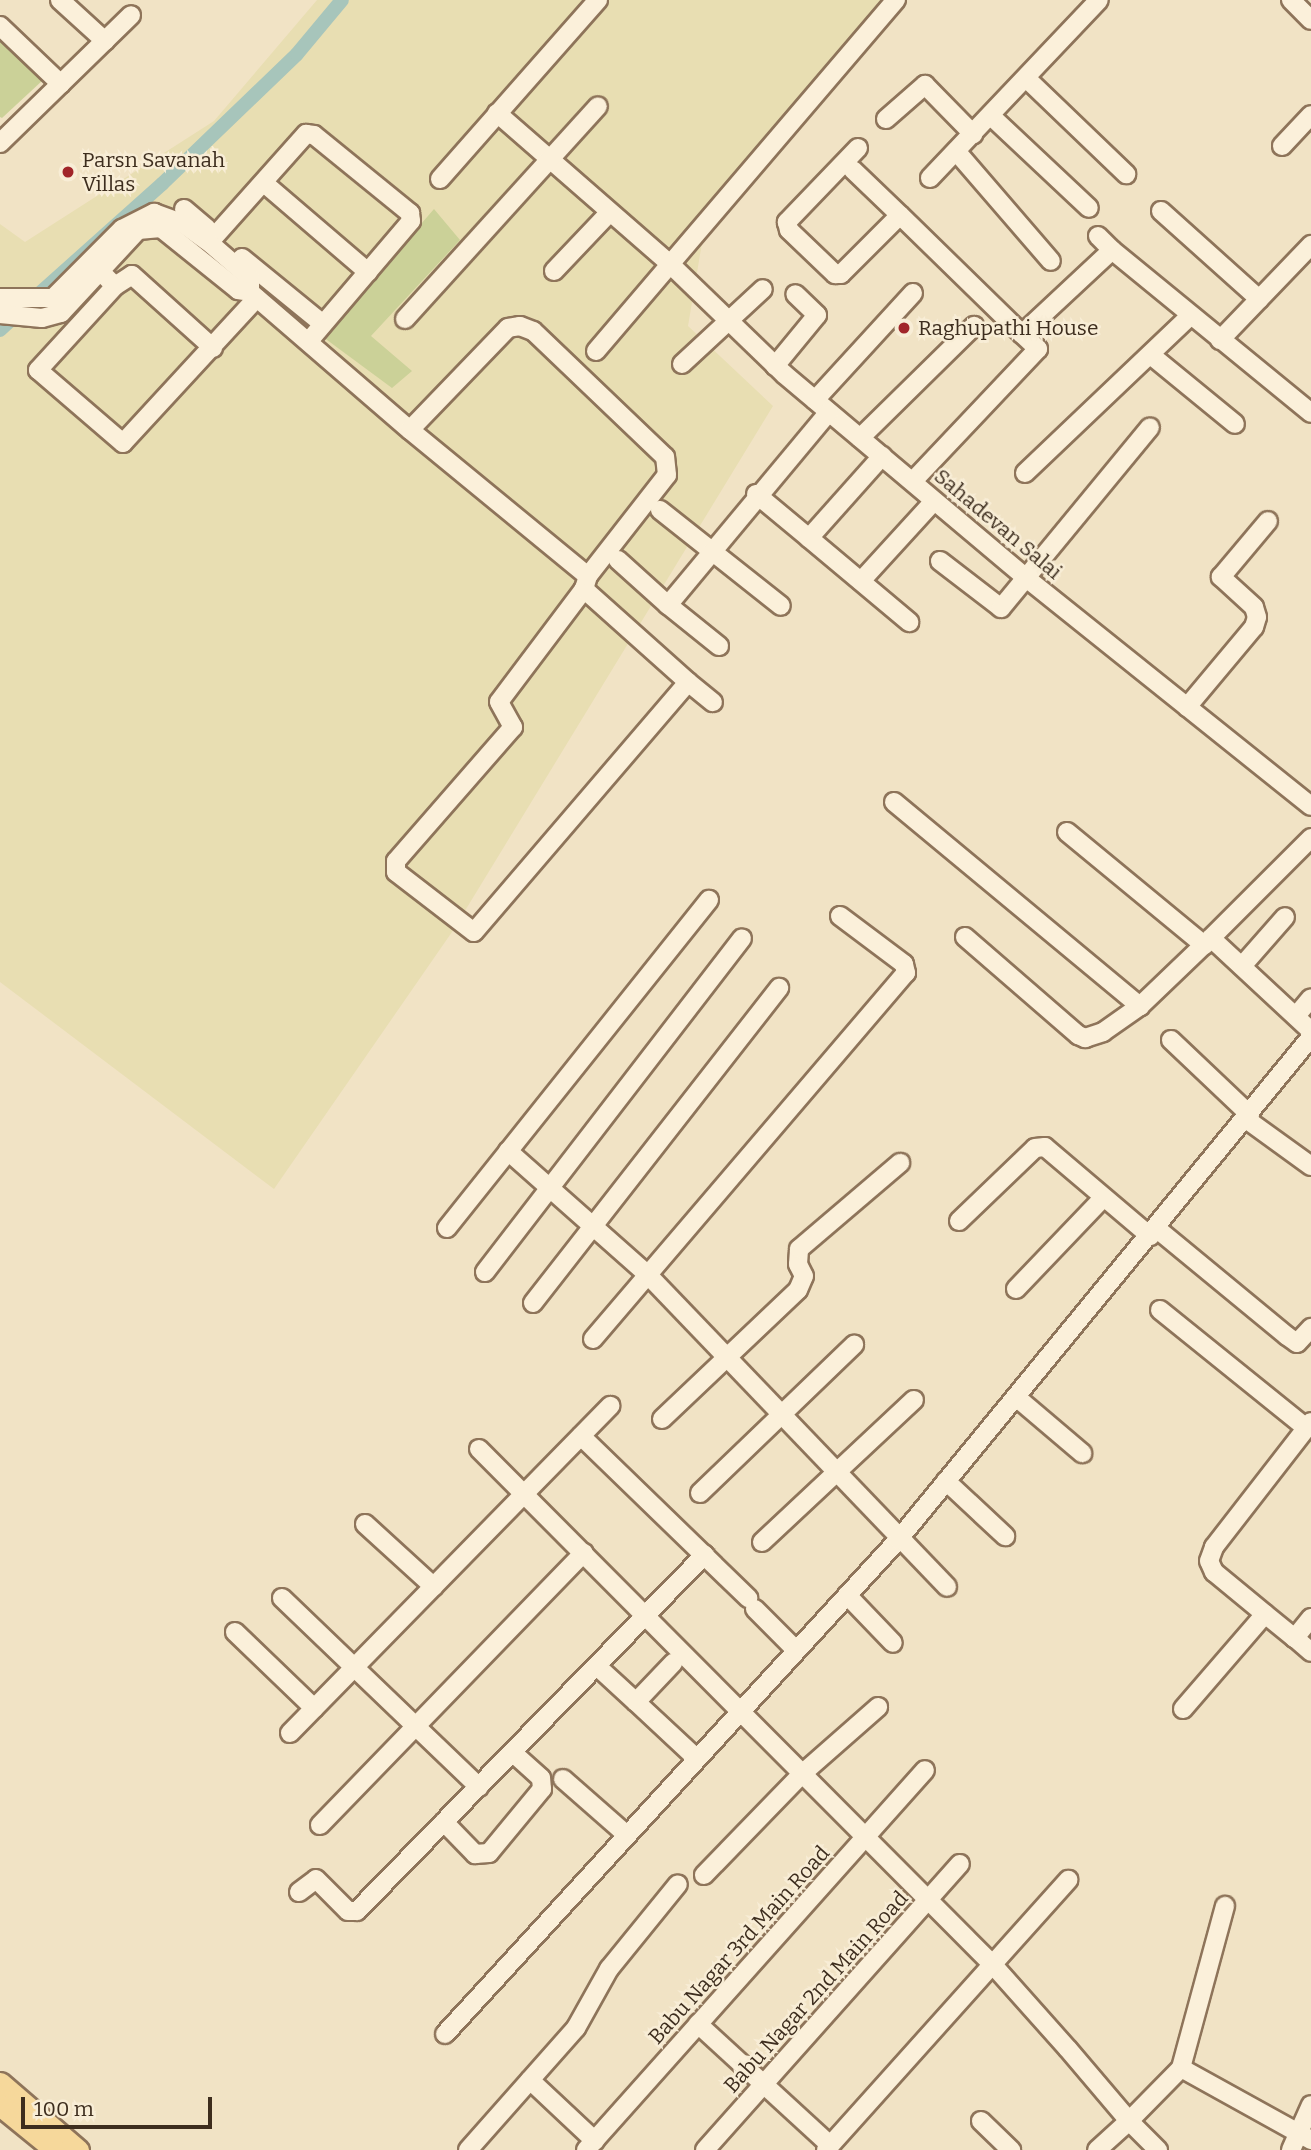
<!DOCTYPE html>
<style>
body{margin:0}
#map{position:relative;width:1311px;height:2150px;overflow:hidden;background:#f1e3c5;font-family:Bitter,serif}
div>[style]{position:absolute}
.farmland>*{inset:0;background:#e8deb2}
.green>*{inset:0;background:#cbd198}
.canal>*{height:14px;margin:-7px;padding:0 7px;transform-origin:7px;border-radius:7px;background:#a7c5bb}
.roads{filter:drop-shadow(2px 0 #8e745a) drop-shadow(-2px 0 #8e745a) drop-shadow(0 2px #8e745a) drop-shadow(0 -2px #8e745a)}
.minor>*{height:18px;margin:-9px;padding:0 9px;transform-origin:9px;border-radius:9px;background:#fbf0da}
.major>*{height:21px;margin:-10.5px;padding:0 10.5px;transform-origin:10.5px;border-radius:10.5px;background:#f6d89b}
.dots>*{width:19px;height:19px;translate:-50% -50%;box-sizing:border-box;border:4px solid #f8edd6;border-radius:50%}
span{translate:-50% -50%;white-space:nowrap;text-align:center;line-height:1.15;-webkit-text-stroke:5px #f8edd6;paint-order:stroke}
.poi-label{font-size:21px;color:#3d2d1e}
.left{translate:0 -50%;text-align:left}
.street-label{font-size:21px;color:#3d2d1e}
.scale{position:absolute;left:21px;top:2097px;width:191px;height:32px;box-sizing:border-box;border:4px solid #3d2d1e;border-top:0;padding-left:9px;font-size:21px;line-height:24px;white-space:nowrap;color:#3d2d1e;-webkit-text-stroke:5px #f8edd6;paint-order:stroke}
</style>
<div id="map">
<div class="farmland">
<div style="clip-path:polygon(317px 0,881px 0,704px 231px,688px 326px,773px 406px,452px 932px,274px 1189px,0 982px,0 224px,25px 242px,214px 121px)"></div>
</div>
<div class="green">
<div style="clip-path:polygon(0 41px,43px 80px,2px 118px,0 117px)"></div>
<div style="clip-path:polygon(434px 209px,460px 240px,371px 336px,412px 371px,392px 388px,323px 337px)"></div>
</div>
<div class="canal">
<div style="left:40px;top:293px;width:164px;rotate:-41.8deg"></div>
<div style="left:162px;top:184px;width:187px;rotate:-43.9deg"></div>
<div style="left:297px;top:54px;width:70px;rotate:-50.2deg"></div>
<div style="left:0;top:330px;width:16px;rotate:-43deg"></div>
</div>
<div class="roads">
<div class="minor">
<div style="left:60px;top:0;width:61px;rotate:42.3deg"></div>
<div style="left:1291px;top:0;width:28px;rotate:45deg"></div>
<div style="left:0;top:26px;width:84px;rotate:43.6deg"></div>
<div style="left:1026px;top:78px;width:139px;rotate:43.8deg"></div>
<div style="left:497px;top:113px;width:227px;rotate:41.1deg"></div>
<div style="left:668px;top:262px;width:161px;rotate:44deg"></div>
<div style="left:784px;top:374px;width:315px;rotate:40.1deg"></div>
<div style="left:1025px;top:577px;width:366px;rotate:38.7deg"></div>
<div style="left:991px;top:116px;width:134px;rotate:43.2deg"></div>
<div style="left:886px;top:119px;width:52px;rotate:-41.1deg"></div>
<div style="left:925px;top:85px;width:69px;rotate:45.6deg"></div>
<div style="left:0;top:143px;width:183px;rotate:-44.3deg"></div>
<div style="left:1282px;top:146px;width:42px;rotate:-46.9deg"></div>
<div style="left:858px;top:148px;width:103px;rotate:133.8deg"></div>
<div style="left:787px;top:222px;width:8px;rotate:76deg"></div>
<div style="left:789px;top:230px;width:64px;rotate:43.7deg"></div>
<div style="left:835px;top:274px;width:6px"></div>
<div style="left:841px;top:274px;width:83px;rotate:-45deg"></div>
<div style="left:900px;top:215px;width:170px;rotate:44.3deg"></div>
<div style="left:1022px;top:334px;width:123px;rotate:-43deg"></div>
<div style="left:1112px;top:250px;width:257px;rotate:39.3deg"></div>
<div style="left:956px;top:151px;width:145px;rotate:49.2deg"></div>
<div style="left:853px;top:170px;width:65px;rotate:43.8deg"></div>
<div style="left:930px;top:178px;width:245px;rotate:-46.5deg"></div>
<div style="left:440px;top:179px;width:239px;rotate:-48.6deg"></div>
<div style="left:264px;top:183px;width:137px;rotate:40.6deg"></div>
<div style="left:184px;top:209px;width:30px;rotate:40deg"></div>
<div style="left:1161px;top:211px;width:132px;rotate:41.9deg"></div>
<div style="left:215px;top:236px;width:137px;rotate:-48.3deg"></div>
<div style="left:306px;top:134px;width:8px;rotate:7deg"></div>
<div style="left:314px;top:135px;width:124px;rotate:39.1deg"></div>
<div style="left:410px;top:213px;width:8px;rotate:83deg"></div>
<div style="left:411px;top:221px;width:157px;rotate:130.4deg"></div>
<div style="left:1098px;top:236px;width:20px;rotate:45deg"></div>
<div style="left:242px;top:258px;width:104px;rotate:39.2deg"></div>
<div style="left:100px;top:271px;width:21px;rotate:45deg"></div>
<div style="left:115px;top:286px;width:114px;rotate:132.5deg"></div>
<div style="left:38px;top:370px;width:112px;rotate:40.7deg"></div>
<div style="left:123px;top:443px;width:197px;rotate:-47.3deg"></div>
<div style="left:554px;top:271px;width:81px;rotate:-46.5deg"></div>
<div style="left:115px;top:286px;width:20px;rotate:-33deg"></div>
<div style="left:132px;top:275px;width:109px;rotate:42deg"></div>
<div style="left:0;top:298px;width:53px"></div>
<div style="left:53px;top:298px;width:98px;rotate:-45deg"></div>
<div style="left:122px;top:229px;width:36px;rotate:-27deg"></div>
<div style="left:154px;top:213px;width:30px;rotate:20deg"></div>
<div style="left:182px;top:223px;width:37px;rotate:36deg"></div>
<div style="left:212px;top:245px;width:50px;rotate:41deg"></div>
<div style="left:250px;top:278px;width:14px;rotate:90deg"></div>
<div style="left:0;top:314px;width:42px;rotate:5.4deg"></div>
<div style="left:42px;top:318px;width:20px;rotate:-15deg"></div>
<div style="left:61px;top:313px;width:113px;rotate:-47.1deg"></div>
<div style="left:138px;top:230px;width:23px;rotate:-5deg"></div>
<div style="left:161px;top:228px;width:99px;rotate:38.8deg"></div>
<div style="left:238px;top:290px;width:12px;rotate:9deg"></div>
<div style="left:250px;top:292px;width:211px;rotate:40.8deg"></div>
<div style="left:405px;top:319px;width:287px;rotate:-47.8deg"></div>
<div style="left:1220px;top:340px;width:132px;rotate:-46.2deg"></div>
<div style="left:596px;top:351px;width:462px;rotate:-49.5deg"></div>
<div style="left:1152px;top:356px;width:107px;rotate:39.3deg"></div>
<div style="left:682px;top:364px;width:110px;rotate:-42.8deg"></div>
<div style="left:775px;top:366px;width:66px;rotate:-50.5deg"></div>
<div style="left:817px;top:315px;width:30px;rotate:-136deg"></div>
<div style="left:815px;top:400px;width:145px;rotate:-47.5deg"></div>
<div style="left:860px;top:438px;width:160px;rotate:-44.5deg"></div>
<div style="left:1025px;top:473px;width:226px;rotate:-43.6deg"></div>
<div style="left:913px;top:481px;width:182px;rotate:-46.6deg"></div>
<div style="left:1038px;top:349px;width:22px;rotate:-137deg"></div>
<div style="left:756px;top:494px;width:69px;rotate:39.7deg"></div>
<div style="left:809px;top:538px;width:110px;rotate:-48.3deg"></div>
<div style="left:660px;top:510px;width:154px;rotate:38.4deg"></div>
<div style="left:809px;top:538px;width:131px;rotate:40deg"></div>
<div style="left:618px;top:560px;width:67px;rotate:42deg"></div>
<div style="left:940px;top:561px;width:77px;rotate:37.6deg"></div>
<div style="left:1001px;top:608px;width:234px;rotate:-50.5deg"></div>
<div style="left:861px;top:581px;width:108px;rotate:-47.6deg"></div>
<div style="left:584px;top:589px;width:141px;rotate:127deg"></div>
<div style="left:499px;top:702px;width:29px;rotate:61deg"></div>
<div style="left:513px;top:727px;width:178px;rotate:131.1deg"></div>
<div style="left:396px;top:861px;width:11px;rotate:90deg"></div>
<div style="left:396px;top:872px;width:98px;rotate:37.6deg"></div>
<div style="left:474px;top:932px;width:329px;rotate:-49.4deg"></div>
<div style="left:688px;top:682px;width:140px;rotate:-138.2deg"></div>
<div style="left:584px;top:589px;width:14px;rotate:-73deg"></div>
<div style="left:588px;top:576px;width:128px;rotate:-52deg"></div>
<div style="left:667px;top:475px;width:18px;rotate:-96deg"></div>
<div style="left:665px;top:457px;width:182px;rotate:-136.3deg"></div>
<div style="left:533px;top:331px;width:14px;rotate:-159deg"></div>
<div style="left:520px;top:326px;width:12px;rotate:171deg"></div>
<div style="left:508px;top:328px;width:141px;rotate:133.9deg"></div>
<div style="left:410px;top:430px;width:230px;rotate:39.4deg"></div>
<div style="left:719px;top:646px;width:65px;rotate:-141.2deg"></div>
<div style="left:668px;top:605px;width:251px;rotate:-50.2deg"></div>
<div style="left:688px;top:682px;width:32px;rotate:39deg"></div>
<div style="left:1187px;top:707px;width:104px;rotate:-50.1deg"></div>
<div style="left:1254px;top:627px;width:10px;rotate:-73deg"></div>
<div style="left:1257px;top:617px;width:10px;rotate:-107deg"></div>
<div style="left:1254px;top:607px;width:45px;rotate:-137.7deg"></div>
<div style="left:1221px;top:577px;width:73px;rotate:-50deg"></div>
<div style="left:894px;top:802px;width:320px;rotate:39.7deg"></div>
<div style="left:1140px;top:1006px;width:98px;rotate:-43.8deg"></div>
<div style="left:1067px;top:832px;width:178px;rotate:39.5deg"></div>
<div style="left:1311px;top:838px;width:141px;rotate:135deg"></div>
<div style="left:1211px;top:938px;width:137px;rotate:42.9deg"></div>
<div style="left:965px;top:937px;width:150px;rotate:40.9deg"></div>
<div style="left:1078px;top:1035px;width:8px;rotate:23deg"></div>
<div style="left:1085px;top:1038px;width:19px;rotate:-18deg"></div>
<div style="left:1103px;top:1032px;width:45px;rotate:-35.1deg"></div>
<div style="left:1242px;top:966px;width:65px;rotate:-48.7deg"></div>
<div style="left:1296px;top:1016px;width:23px;rotate:-50deg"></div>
<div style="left:1171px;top:1040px;width:109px;rotate:43.5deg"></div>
<div style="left:1246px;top:1119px;width:80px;rotate:35.9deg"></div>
<div style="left:508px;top:1151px;width:187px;rotate:41.5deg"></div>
<div style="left:648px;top:1275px;width:432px;rotate:46.2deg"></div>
<div style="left:959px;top:1221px;width:105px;rotate:-43.8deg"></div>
<div style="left:1035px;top:1148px;width:10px;rotate:-6deg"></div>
<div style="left:1045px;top:1147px;width:138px;rotate:40.3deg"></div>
<div style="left:447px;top:1228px;width:420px;rotate:-51.4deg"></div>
<div style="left:1156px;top:1228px;width:170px;rotate:39.5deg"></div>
<div style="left:1287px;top:1336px;width:12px;rotate:35deg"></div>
<div style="left:1297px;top:1343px;width:21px;rotate:-47deg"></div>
<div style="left:485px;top:1272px;width:421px;rotate:-52.4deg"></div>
<div style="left:1016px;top:1289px;width:124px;rotate:-46.3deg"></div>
<div style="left:533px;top:1303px;width:400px;rotate:-52deg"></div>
<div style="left:1160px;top:1310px;width:188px;rotate:38.9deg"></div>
<div style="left:593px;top:1339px;width:482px;rotate:-49.5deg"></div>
<div style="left:906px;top:973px;width:9px;rotate:-103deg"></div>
<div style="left:904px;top:964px;width:80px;rotate:-143.1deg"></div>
<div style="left:1016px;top:1397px;width:87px;rotate:40.3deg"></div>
<div style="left:662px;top:1419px;width:187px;rotate:-43.5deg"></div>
<div style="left:798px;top:1290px;width:15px;rotate:-67deg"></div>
<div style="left:804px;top:1276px;width:13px;rotate:-117deg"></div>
<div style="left:798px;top:1264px;width:15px;rotate:-86deg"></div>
<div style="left:799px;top:1249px;width:133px;rotate:-40.4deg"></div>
<div style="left:581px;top:1436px;width:233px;rotate:44.1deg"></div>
<div style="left:479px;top:1449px;width:730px;rotate:45.11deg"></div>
<div style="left:994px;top:1966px;width:111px;rotate:48.3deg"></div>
<div style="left:1068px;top:2049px;width:94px;rotate:49.7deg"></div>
<div style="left:1129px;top:2121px;width:43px;rotate:137.8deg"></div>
<div style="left:946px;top:1481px;width:81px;rotate:43deg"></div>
<div style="left:700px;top:1493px;width:214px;rotate:-43.9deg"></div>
<div style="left:365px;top:1524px;width:93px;rotate:42.4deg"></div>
<div style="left:762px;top:1542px;width:208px;rotate:-43.1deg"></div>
<div style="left:847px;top:1595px;width:66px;rotate:46.2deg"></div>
<div style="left:282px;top:1598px;width:273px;rotate:43.8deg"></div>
<div style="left:755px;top:1609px;width:58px;rotate:45deg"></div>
<div style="left:1265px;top:1614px;width:38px;rotate:39deg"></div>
<div style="left:1311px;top:1618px;width:26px;rotate:129deg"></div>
<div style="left:1295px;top:1638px;width:21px;rotate:41deg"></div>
<div style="left:235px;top:1632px;width:110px;rotate:43.9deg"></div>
<div style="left:599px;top:1668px;width:50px;rotate:42.6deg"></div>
<div style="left:636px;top:1702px;width:54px;rotate:-46.5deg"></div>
<div style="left:636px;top:1702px;width:82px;rotate:43deg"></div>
<div style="left:1183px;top:1709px;width:125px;rotate:-49.2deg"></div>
<div style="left:1265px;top:1614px;width:66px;rotate:-140.5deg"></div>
<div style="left:1214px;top:1572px;width:12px;rotate:-114deg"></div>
<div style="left:1209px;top:1561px;width:15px;rotate:-70deg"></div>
<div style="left:1214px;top:1547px;width:158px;rotate:-52.2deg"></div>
<div style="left:290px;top:1733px;width:458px;rotate:-45.6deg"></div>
<div style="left:563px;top:1779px;width:85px;rotate:41.2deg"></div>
<div style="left:444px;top:1822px;width:45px;rotate:45.9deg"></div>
<div style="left:475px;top:1854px;width:14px;rotate:-4deg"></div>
<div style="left:489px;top:1853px;width:83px;rotate:-50.4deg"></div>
<div style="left:542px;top:1789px;width:11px;rotate:-95deg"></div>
<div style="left:541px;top:1778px;width:38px;rotate:-138deg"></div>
<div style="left:320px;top:1825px;width:379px;rotate:-45.9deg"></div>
<div style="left:704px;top:1875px;width:142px;rotate:-45.9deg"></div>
<div style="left:803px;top:1773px;width:100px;rotate:-41.3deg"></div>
<div style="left:299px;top:1892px;width:21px;rotate:-37deg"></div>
<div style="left:316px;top:1879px;width:45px;rotate:45deg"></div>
<div style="left:348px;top:1911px;width:9px"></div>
<div style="left:357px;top:1911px;width:498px;rotate:-45.7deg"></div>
<div style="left:698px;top:2024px;width:179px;rotate:42.5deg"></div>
<div style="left:445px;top:2034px;width:670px;rotate:-47.48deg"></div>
<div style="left:898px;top:1540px;width:651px;rotate:-50.61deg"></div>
<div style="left:1181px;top:2068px;width:168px;rotate:-74.8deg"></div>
<div style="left:530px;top:2080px;width:89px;rotate:43.2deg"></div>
<div style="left:981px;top:2121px;width:42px;rotate:44deg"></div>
<div style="left:468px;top:2150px;width:163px;rotate:-48.5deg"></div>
<div style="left:576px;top:2028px;width:68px;rotate:-60.8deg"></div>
<div style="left:609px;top:1969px;width:109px;rotate:-50.9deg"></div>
<div style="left:586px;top:2150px;width:509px;rotate:-48.26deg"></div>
<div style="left:705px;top:2150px;width:383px;rotate:-48.3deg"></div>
<div style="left:826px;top:2150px;width:363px;rotate:-48.1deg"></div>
<div style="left:1158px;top:2150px;width:41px;rotate:-135deg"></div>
<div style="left:1129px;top:2121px;width:74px;rotate:-45.5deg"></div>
<div style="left:1181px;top:2068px;width:149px;rotate:29deg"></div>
<div style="left:1291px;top:2150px;width:49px;rotate:-66deg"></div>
</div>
<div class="major">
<div style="left:0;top:2083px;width:103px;rotate:40.7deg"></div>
<div style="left:0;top:2105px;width:71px;rotate:39.3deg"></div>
</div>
</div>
<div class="dots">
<div style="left:68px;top:172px;background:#a12529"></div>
<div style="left:904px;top:328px;background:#a12529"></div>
</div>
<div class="poi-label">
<span class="left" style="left:82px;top:172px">Parsn Savanah<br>Villas</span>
<span class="left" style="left:918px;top:328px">Raghupathi House</span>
</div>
<div class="street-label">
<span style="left:998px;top:524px;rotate:40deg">Sahadevan Salai</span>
<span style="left:739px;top:1945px;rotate:-48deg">Babu Nagar 3rd Main Road</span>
<span style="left:816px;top:1992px;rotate:-48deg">Babu Nagar 2nd Main Road</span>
</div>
<div class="scale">100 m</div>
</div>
